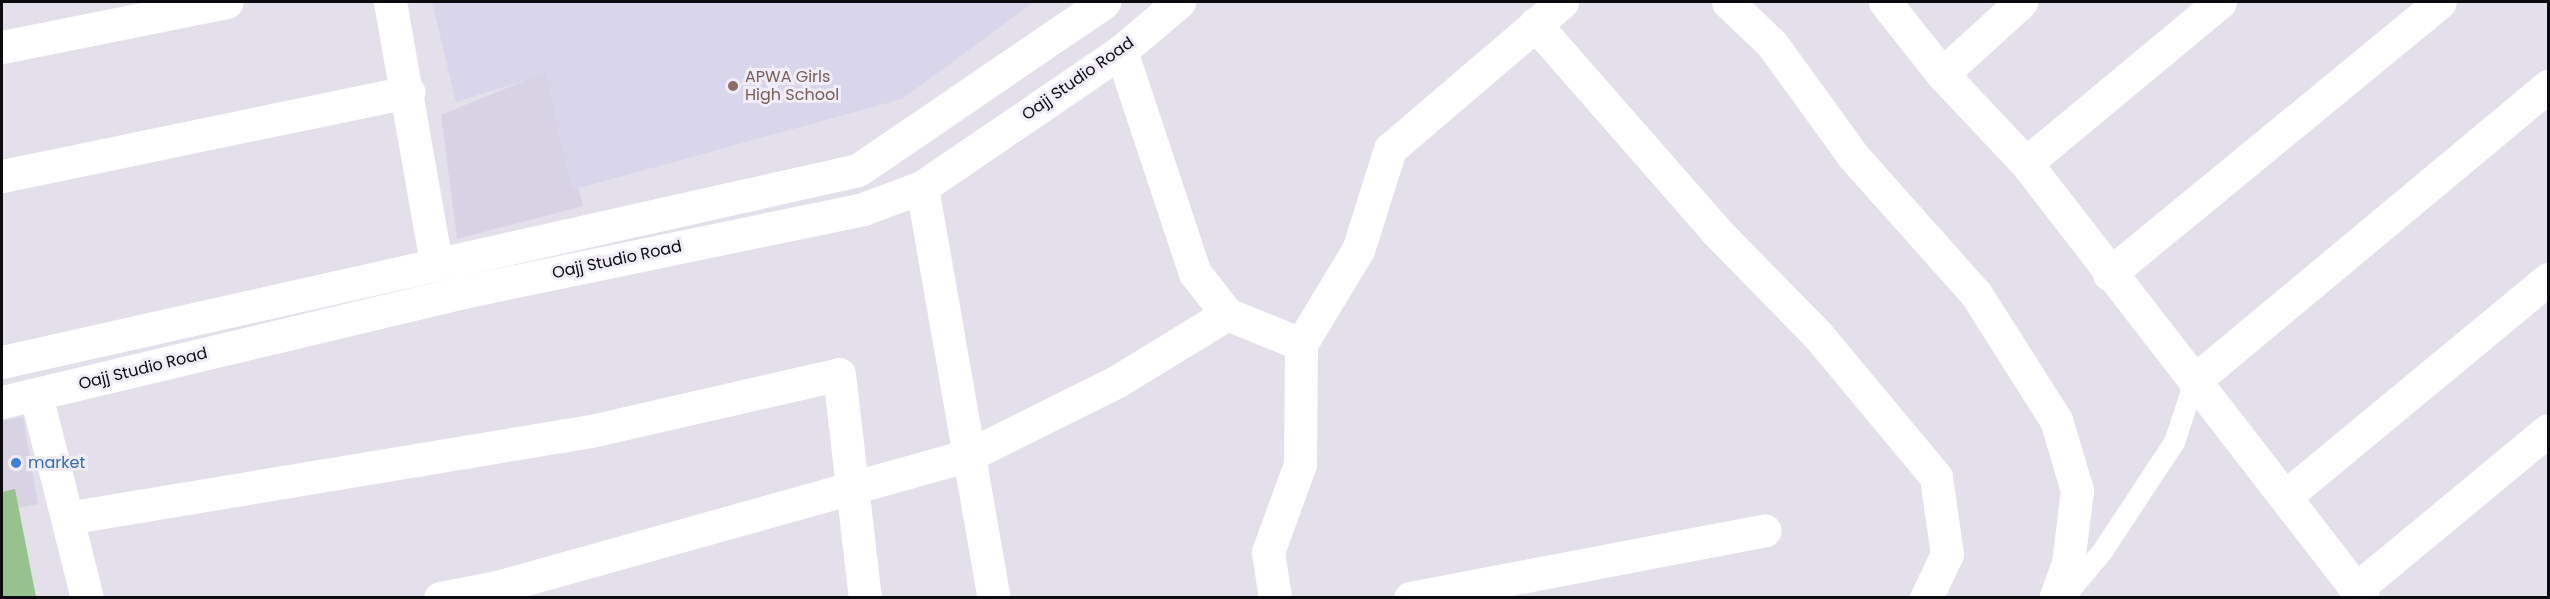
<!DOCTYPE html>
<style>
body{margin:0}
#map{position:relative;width:2550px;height:599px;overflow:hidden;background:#e3e0ec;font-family:Poppins,sans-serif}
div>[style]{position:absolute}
.built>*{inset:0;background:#d7d3e5}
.education>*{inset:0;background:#d9d5ea}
.green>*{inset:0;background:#95c28e}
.service>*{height:21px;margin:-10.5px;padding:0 10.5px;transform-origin:10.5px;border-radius:10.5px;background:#fff}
.minor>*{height:33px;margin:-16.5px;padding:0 16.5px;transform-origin:16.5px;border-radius:16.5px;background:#fff}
.tertiary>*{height:33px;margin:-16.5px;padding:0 16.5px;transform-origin:16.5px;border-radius:16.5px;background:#fff}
.dots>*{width:16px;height:16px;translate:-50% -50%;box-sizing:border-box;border:3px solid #f0edf9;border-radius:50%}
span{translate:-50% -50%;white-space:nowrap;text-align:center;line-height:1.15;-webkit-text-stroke:6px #f0edf9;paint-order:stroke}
.education-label{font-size:16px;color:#785e54}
.left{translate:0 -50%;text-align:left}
.street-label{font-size:16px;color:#0c0b0f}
.shop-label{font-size:16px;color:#366cbe}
.frame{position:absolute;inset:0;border:3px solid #0c0b0f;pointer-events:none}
</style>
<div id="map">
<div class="built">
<div style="clip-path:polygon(551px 70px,583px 206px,457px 239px,441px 115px)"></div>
<div style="clip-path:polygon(23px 417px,38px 504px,2px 511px,2px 421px)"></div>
</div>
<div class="education">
<div style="clip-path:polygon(432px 2px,1034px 2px,902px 99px,572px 190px,545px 74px,456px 102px)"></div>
</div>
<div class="green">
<div style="clip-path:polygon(15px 489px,36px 597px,2px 597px,2px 492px)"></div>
</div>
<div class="service">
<div style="left:2063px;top:598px;width:61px;rotate:-50.3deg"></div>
<div style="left:2102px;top:551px;width:131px;rotate:-56.6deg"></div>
<div style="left:2174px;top:442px;width:64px;rotate:-71.8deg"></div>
</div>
<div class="minor">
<div style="left:1728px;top:2px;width:61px;rotate:43.7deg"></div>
<div style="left:1772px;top:44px;width:138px;rotate:54.1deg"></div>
<div style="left:1853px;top:156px;width:185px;rotate:48.3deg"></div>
<div style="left:1976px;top:294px;width:149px;rotate:57.6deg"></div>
<div style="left:2056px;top:420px;width:73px;rotate:73.3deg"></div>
<div style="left:2077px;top:490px;width:74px;rotate:97deg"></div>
<div style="left:2068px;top:563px;width:37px;rotate:110deg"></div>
<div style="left:1535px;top:24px;width:275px;rotate:48.8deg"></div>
<div style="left:1716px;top:231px;width:144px;rotate:45.6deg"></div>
<div style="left:1817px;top:334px;width:186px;rotate:50.2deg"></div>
<div style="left:1936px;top:477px;width:78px;rotate:81.9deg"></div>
<div style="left:1947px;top:554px;width:49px;rotate:115.5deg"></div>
<div style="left:2px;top:47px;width:229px;rotate:-11.3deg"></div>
<div style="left:1121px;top:51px;width:234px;rotate:71.6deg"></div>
<div style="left:1195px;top:273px;width:52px;rotate:52deg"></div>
<div style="left:1227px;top:314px;width:80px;rotate:22.1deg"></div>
<div style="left:1301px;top:344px;width:110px;rotate:-58.8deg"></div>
<div style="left:1358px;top:250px;width:106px;rotate:-72.4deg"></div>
<div style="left:1390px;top:149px;width:226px;rotate:-40.5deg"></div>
<div style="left:1942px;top:74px;width:107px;rotate:-42.3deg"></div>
<div style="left:2026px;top:163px;width:252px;rotate:-39.7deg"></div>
<div style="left:2px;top:176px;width:415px;rotate:-11.7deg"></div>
<div style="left:922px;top:187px;width:417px;rotate:80.1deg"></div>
<div style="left:2109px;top:274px;width:428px;rotate:-39.4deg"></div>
<div style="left:2194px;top:381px;width:461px;rotate:-39.8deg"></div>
<div style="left:36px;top:395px;width:209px;rotate:75.9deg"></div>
<div style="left:2287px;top:495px;width:339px;rotate:-39.6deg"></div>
<div style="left:67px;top:518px;width:531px;rotate:-9.43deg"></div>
<div style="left:591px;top:431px;width:254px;rotate:-12.9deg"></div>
<div style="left:839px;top:374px;width:226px;rotate:83.4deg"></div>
<div style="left:2356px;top:589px;width:249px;rotate:-39.6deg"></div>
<div style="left:440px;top:598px;width:58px;rotate:-10.9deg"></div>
<div style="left:497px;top:587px;width:490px;rotate:-15.6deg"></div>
<div style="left:969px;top:455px;width:164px;rotate:-26.4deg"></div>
<div style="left:1116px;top:382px;width:130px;rotate:-31.5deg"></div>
<div style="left:1275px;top:598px;width:47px;rotate:-98.7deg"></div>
<div style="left:1268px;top:552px;width:94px;rotate:-70deg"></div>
<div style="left:1300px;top:464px;width:120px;rotate:-89.5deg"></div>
<div style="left:1410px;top:598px;width:361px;rotate:-10.8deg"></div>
</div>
<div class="tertiary">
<div style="left:390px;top:2px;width:264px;rotate:80deg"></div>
<div style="left:1885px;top:2px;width:92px;rotate:51.6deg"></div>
<div style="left:1942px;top:74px;width:122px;rotate:46.7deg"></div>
<div style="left:2026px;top:163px;width:550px;rotate:52.23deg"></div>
<div style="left:2px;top:362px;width:877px;rotate:-12.64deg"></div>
<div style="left:858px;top:170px;width:298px;rotate:-34.3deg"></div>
<div style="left:2px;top:402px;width:469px;rotate:-13.4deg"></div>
<div style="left:458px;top:293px;width:414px;rotate:-11.7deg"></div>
<div style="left:863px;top:209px;width:63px;rotate:-20.4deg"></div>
<div style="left:922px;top:187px;width:241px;rotate:-34.3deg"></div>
<div style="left:1121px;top:51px;width:76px;rotate:-40.2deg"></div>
</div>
<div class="dots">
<div style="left:733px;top:86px;background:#8d6e63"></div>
<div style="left:16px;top:463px;background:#3f7fe0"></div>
</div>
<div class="education-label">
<span class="left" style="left:745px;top:86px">APWA Girls<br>High School</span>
</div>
<div class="street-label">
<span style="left:1078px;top:79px;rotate:-35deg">Oajj Studio Road</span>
<span style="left:617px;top:260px;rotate:-12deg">Oajj Studio Road</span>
<span style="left:143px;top:369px;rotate:-14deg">Oajj Studio Road</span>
</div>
<div class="shop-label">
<span class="left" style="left:28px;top:463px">market</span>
</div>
<div class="frame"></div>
</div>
